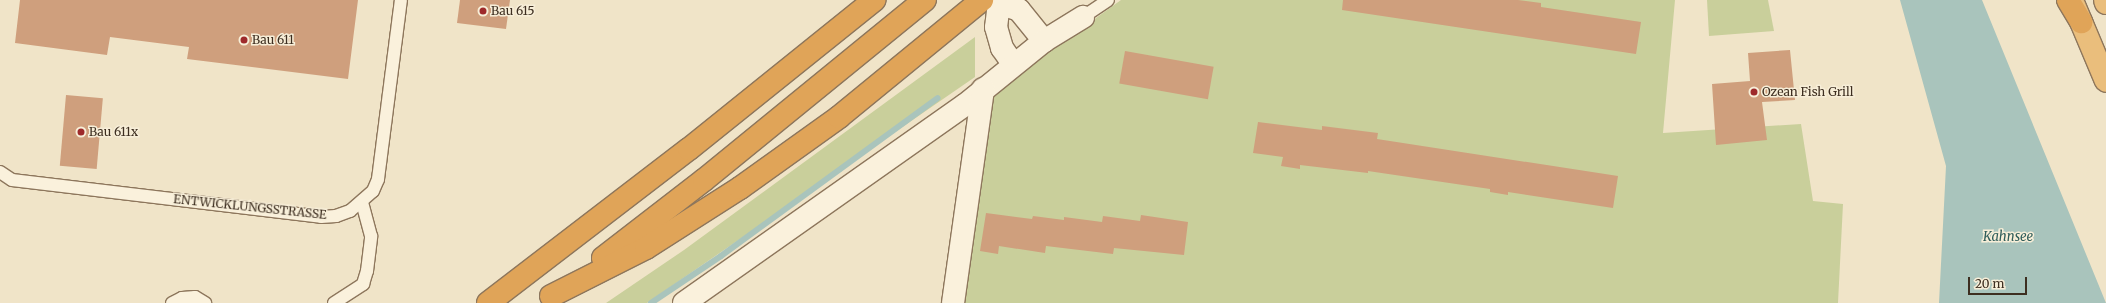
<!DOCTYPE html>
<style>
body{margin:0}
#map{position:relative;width:2106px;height:303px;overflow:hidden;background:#f0e4c8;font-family:Merriweather,serif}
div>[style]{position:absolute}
.green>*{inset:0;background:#c9cf9b}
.water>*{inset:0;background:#a9c4bc}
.stream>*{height:6px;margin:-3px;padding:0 3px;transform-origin:3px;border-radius:3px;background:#a9c4bc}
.building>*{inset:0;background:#cf9f7d;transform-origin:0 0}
.roads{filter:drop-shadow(1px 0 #8d765c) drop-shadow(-1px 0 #8d765c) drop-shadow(0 1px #8d765c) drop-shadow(0 -1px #8d765c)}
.service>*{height:12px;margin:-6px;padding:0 6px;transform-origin:6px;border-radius:6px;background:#faf1dc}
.minor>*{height:22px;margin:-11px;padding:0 11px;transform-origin:11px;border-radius:11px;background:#faf1dc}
.trunk>*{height:22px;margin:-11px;padding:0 11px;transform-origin:11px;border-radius:11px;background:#eabe7c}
.motorway>*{height:22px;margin:-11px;padding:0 11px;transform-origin:11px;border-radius:11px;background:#e0a458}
.dots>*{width:11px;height:11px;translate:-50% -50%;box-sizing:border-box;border:2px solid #f7eed8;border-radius:50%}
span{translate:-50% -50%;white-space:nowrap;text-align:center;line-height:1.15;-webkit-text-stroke:3px #f7eed8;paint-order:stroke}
.poi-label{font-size:12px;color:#3d2e20}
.left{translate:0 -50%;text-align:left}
.street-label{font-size:12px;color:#3d2e20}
.water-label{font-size:13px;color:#2f5d5a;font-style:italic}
.scale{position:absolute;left:1968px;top:277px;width:59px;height:18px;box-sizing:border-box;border:2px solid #3d2e20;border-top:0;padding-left:5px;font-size:12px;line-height:14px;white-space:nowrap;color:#3d2e20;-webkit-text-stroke:3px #f7eed8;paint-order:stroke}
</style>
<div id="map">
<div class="green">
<div style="clip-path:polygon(1121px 0,1675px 0,1663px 133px,1801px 124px,1813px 201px,1843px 204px,1838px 303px,957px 303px,988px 96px)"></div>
<div style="clip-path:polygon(1707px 0,1768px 0,1774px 31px,1709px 36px)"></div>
<div style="clip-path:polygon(975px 37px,975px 77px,647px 303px,606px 303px,684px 250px)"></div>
</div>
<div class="water">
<div style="clip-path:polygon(1900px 0,1982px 0,2106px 303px,1939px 303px,1946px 166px)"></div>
</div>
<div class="stream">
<div style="left:651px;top:303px;width:84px;rotate:-33.9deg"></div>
<div style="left:721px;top:256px;width:268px;rotate:-36.1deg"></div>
</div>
<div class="building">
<div style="clip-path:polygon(20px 0,358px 0,348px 79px,187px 59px,189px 47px,110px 37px,107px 55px,15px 43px)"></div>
<div style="clip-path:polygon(460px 0,510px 0,506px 29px,457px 23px)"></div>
<div style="clip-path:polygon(1343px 0,1518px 0,1541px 3px,1541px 7px,1641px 22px,1636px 54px,1342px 10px)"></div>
<div style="clip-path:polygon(1790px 50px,1795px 100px,1762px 102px,1767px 140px,1716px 145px,1712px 84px,1750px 81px,1748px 53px)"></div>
<div style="left:1125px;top:51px;width:90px;height:33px;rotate:10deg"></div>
<div style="left:66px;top:95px;width:37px;height:71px;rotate:5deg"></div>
<div style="clip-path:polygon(1258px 122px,1322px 130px,1322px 126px,1378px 133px,1377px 139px,1618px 176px,1613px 208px,1508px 192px,1508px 195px,1490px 192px,1490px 189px,1368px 171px,1368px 173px,1300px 165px,1300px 169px,1281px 166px,1283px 157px,1253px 153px)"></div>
<div style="clip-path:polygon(986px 213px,1032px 219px,1033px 216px,1064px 220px,1064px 217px,1102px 222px,1103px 216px,1140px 221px,1141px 215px,1188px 222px,1184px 255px,1114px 248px,1113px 254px,1046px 246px,1045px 253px,999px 246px,998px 254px,980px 251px)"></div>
</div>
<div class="roads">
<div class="service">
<div style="left:1083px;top:17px;width:30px;rotate:-34deg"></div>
<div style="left:0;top:172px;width:14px;rotate:34deg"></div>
<div style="left:12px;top:180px;width:311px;rotate:6.8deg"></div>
<div style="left:321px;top:217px;width:15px;rotate:-4deg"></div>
<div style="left:336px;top:216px;width:15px;rotate:-20deg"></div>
<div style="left:350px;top:211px;width:30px;rotate:-41deg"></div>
<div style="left:373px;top:191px;width:13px;rotate:-67deg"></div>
<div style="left:378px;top:179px;width:180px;rotate:-82.7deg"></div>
<div style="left:172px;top:303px;width:11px;rotate:-27deg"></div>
<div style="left:182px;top:298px;width:13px;rotate:-4deg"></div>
<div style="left:195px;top:297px;width:12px;rotate:31deg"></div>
<div style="left:334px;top:303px;width:35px;rotate:-33deg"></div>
<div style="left:363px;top:284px;width:14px;rotate:-73deg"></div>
<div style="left:367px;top:271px;width:35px;rotate:-83deg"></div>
<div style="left:371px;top:236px;width:34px;rotate:-105deg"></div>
</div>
<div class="minor">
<div style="left:997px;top:0;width:4px;rotate:56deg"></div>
<div style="left:999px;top:3px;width:24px;rotate:97deg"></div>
<div style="left:996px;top:27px;width:22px;rotate:74deg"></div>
<div style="left:1002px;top:48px;width:19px;rotate:55deg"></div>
<div style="left:999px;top:3px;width:21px;rotate:19deg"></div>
<div style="left:1019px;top:10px;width:40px;rotate:51deg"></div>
<div style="left:684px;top:303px;width:344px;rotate:-35.2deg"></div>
<div style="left:965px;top:105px;width:102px;rotate:-39deg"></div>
<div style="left:1044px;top:41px;width:46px;rotate:-31.6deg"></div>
<div style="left:953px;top:303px;width:216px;rotate:-82deg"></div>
</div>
<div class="trunk">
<div style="left:2105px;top:0;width:3px;rotate:72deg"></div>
<div style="left:2074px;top:5px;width:82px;rotate:67.2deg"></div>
</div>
<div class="motorway">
<div style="left:2068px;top:0;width:26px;rotate:59deg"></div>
<div style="left:603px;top:258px;width:128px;rotate:-37.7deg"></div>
<div style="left:704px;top:180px;width:285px;rotate:-39.2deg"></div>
<div style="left:551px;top:296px;width:106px;rotate:-26.8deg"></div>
<div style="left:646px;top:248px;width:112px;rotate:-32.6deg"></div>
<div style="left:740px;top:188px;width:122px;rotate:-35.6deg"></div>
<div style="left:839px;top:117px;width:185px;rotate:-39.3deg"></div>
<div style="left:488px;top:303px;width:253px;rotate:-37.5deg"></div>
<div style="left:689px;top:149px;width:238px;rotate:-38.8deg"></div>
</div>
</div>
<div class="dots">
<div style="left:483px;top:11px;background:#9e2a2b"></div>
<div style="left:244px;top:40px;background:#9e2a2b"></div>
<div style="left:1754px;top:92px;background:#9e2a2b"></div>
<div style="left:81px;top:132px;background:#9e2a2b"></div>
</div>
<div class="poi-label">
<span class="left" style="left:491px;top:11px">Bau 615</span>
<span class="left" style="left:252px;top:40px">Bau 611</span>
<span class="left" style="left:1762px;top:92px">Ozean Fish Grill</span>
<span class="left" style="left:89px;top:132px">Bau 611x</span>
</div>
<div class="street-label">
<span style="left:250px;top:207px;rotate:6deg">ENTWICKLUNGSSTRASSE</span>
</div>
<div class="water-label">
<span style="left:2008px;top:237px">Kahnsee</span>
</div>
<div class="scale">20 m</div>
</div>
